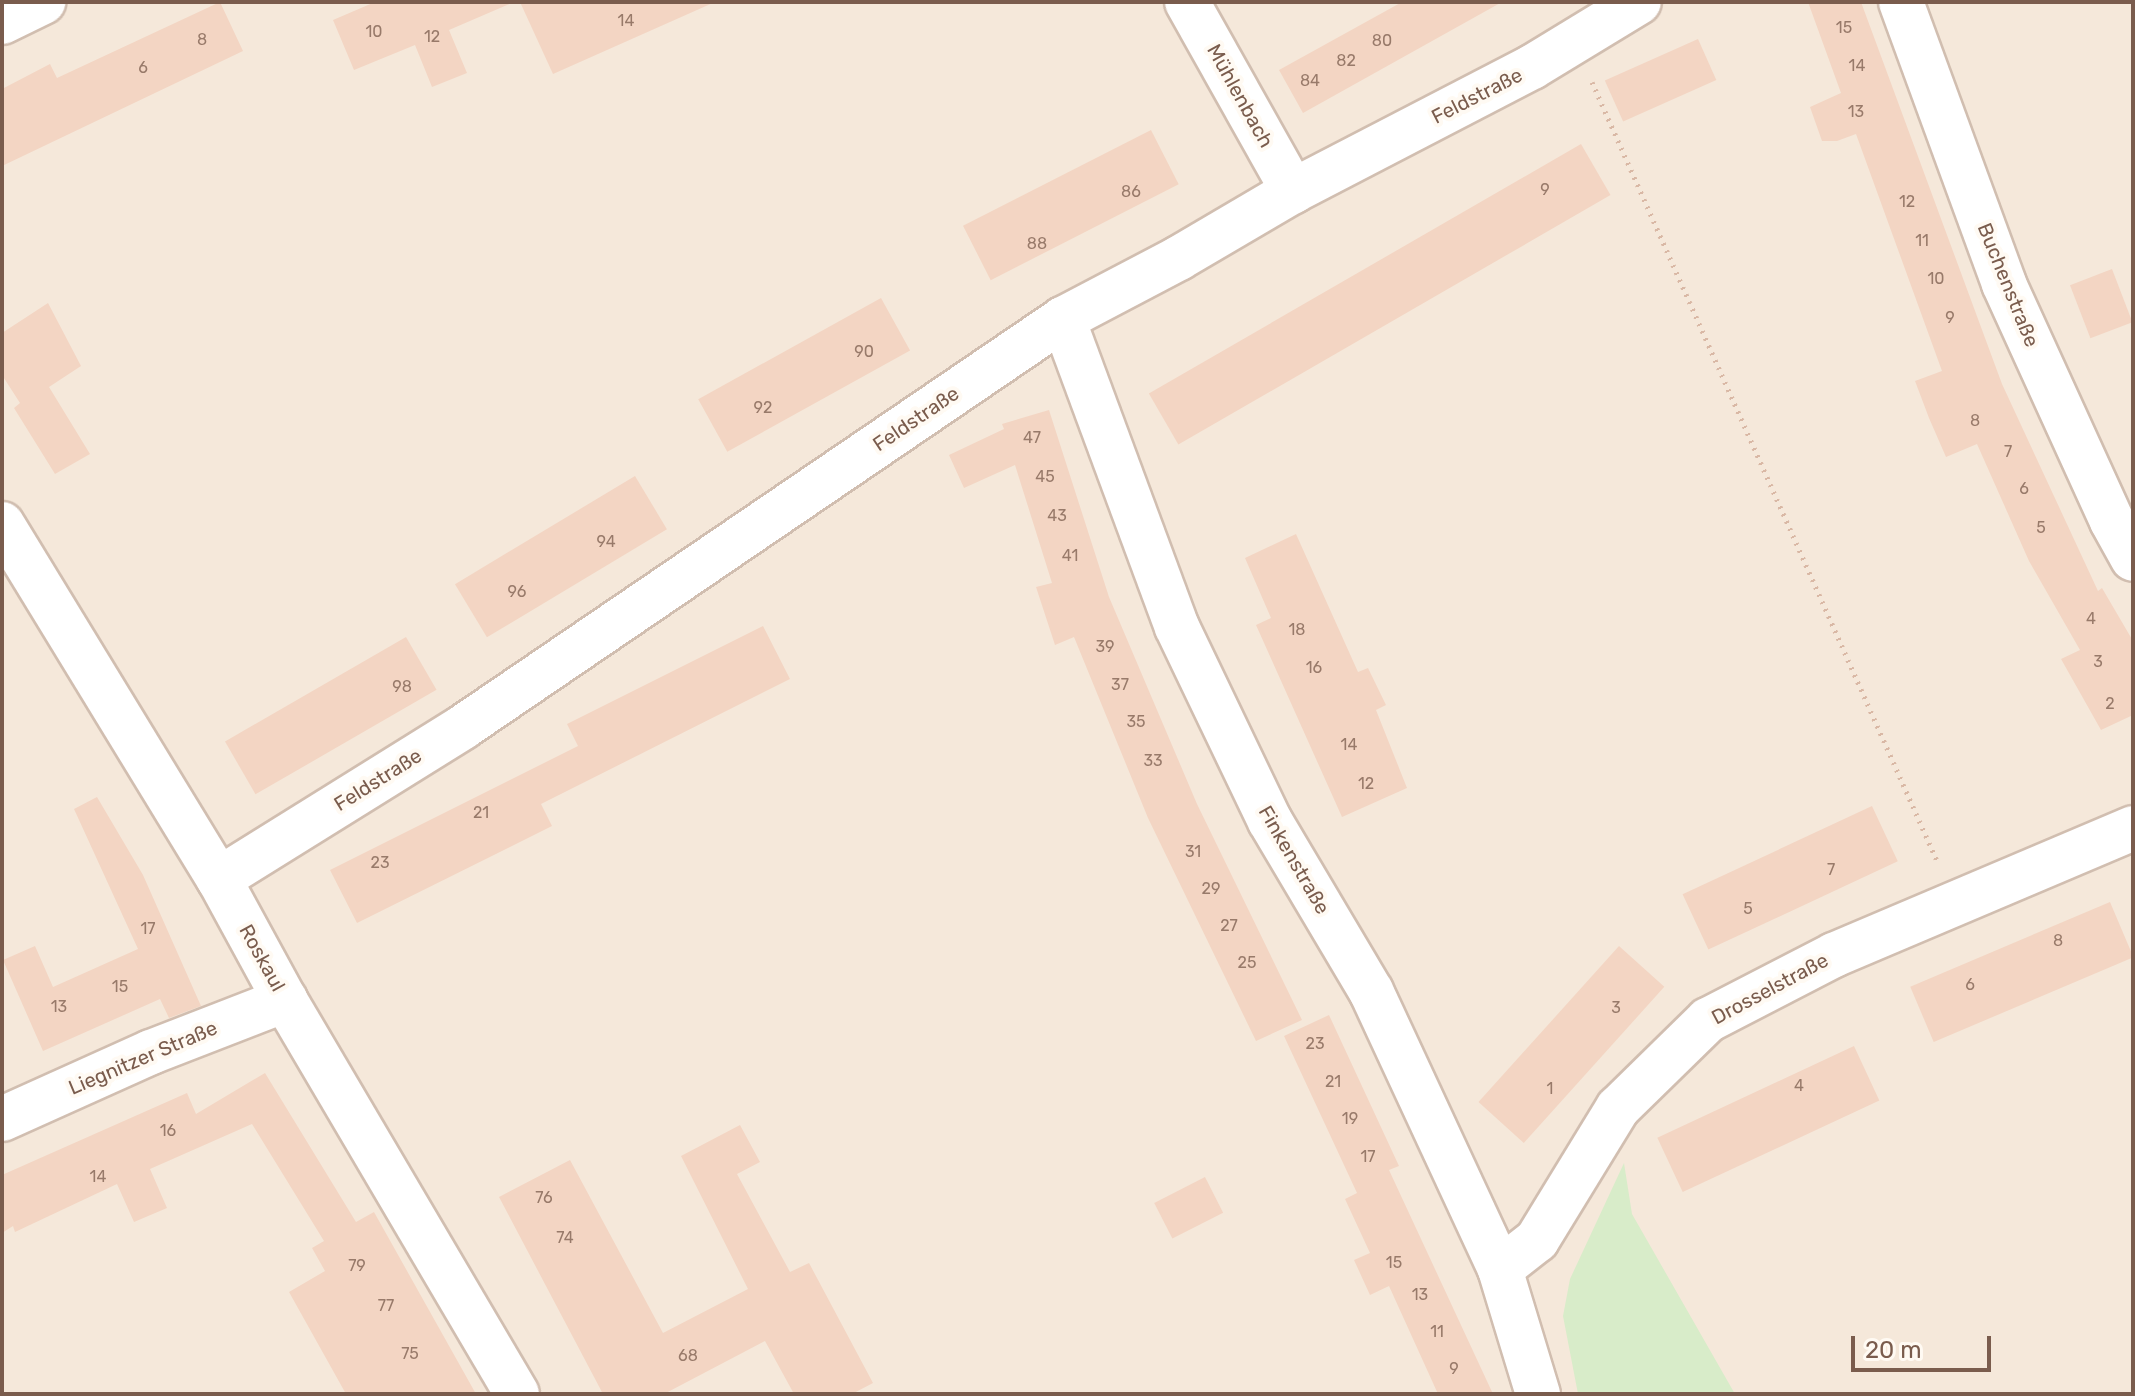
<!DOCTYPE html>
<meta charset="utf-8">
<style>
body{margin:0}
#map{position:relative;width:2135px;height:1396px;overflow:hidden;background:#fdf6ec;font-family:Rubik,sans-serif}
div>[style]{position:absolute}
.residential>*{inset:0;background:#f5e8da;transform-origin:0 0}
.green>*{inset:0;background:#d8ecc9}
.building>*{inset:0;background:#f3d5c3;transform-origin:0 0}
.path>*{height:5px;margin-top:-2.5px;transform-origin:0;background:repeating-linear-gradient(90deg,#d9b8a5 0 2px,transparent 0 8px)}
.roads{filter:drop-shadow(2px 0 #d1beb0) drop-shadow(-2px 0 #d1beb0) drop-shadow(0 2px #d1beb0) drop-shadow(0 -2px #d1beb0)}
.minor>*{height:44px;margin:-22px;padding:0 22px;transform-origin:22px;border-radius:22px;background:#fff}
span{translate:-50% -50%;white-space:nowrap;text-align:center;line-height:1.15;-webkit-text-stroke:8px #fffaf3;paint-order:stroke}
.number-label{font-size:16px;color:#987a6a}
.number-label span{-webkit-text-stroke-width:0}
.street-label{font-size:20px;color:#7a5c4d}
.frame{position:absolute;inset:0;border:4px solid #7a5c4d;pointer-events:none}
.scale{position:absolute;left:1851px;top:1336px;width:140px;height:36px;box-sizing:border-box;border:4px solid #7a5c4d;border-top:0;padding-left:10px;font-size:24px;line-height:28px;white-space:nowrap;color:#7a5c4d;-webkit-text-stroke:6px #fffaf3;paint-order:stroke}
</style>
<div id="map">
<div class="residential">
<div style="left:2px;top:2px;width:2131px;height:1392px"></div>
</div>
<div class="green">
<div style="clip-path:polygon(1624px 1163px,1632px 1214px,1735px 1394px,1578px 1394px,1563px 1316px,1570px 1279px)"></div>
</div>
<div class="building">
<div style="clip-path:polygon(220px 2px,243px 51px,2px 166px,2px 89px,50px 64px,57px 78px)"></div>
<div style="clip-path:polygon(375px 2px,514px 2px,449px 30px,467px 73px,432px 87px,415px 45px,354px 70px,333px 20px)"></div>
<div style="clip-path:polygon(520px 2px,715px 2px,553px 74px)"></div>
<div style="clip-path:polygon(1402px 2px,1502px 2px,1303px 113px,1279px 70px)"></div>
<div style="clip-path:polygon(1808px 2px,1861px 2px,2002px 384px,2098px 591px,2102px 588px,2133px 641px,2133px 715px,2101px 730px,2061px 659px,2080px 650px,2029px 561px,1977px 444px,1946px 457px,1929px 418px,1915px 381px,1942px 371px,1856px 134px,1837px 141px,1822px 141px,1810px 107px,1841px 93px)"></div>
<div style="left:1698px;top:39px;width:45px;height:102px;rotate:66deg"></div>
<div style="left:1151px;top:130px;width:61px;height:211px;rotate:63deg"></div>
<div style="left:1581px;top:144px;width:59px;height:499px;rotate:60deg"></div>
<div style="left:2112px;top:269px;width:57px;height:45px;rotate:69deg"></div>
<div style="left:881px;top:298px;width:60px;height:209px;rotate:61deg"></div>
<div style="clip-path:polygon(48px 303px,81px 366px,49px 387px,90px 454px,55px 474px,14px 408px,20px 403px,2px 375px,2px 333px)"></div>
<div style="clip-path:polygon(1049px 410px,1109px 597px,1197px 804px,1302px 1020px,1256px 1041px,1148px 818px,1074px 637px,1055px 645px,1036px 587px,1052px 583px,1015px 465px,964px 488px,949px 455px,1004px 429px,1002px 424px)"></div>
<div style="left:635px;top:476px;width:62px;height:210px;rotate:59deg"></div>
<div style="clip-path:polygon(1296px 534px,1358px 672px,1368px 668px,1386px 705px,1376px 710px,1407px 788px,1342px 817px,1256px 625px,1271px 618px,1245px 558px)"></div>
<div style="clip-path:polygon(763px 626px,790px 679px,541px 804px,552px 826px,357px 923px,330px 870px,578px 746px,567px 724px)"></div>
<div style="left:406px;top:637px;width:61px;height:209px;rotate:60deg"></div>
<div style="clip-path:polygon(97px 797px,143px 875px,201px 1006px,169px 1018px,160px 999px,43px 1051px,3px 960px,35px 946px,53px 987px,138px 949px,74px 809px)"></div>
<div style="left:1872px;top:806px;width:61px;height:209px;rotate:65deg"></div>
<div style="left:2110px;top:902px;width:60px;height:217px;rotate:67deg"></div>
<div style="left:1619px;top:946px;width:61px;height:210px;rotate:42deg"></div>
<div style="clip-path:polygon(1329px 1015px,1399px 1166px,1389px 1170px,1493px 1394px,1438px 1394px,1389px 1286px,1370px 1295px,1354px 1260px,1370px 1253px,1345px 1199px,1357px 1193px,1284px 1036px)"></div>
<div style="left:1854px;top:1046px;width:60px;height:217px;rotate:65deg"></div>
<div style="clip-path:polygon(265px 1073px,356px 1222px,374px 1212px,476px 1394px,346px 1394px,289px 1292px,325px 1271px,312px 1248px,324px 1241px,252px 1124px,150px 1169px,167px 1208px,134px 1222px,117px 1184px,15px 1232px,13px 1226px,2px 1233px,2px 1175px,187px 1093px,196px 1114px)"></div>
<div style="clip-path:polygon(740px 1125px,760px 1162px,737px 1174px,790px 1272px,809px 1263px,873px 1383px,852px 1394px,794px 1394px,765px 1341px,664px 1394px,603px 1394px,499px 1197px,570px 1160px,663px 1333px,748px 1289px,681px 1156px)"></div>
<div style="left:1205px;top:1177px;width:40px;height:57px;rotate:63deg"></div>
</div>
<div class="path">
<div style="left:1592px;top:82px;width:854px;rotate:66.11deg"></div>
</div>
<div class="roads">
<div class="minor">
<div style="left:1187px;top:2px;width:217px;rotate:60.7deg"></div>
<div style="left:1901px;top:2px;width:300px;rotate:69.9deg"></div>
<div style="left:2004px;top:284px;width:260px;rotate:65.5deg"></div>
<div style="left:2112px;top:521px;width:43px;rotate:61.1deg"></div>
<div style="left:2px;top:22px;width:46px;rotate:-26deg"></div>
<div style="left:1063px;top:319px;width:328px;rotate:69.7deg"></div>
<div style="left:1177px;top:627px;width:215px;rotate:64.4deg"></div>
<div style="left:1270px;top:821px;width:198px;rotate:59.3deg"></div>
<div style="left:1371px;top:991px;width:306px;rotate:65.1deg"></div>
<div style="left:1500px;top:1269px;width:131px;rotate:73.1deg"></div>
<div style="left:2px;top:524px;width:416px;rotate:58.6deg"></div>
<div style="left:219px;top:879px;width:138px;rotate:61.4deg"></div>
<div style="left:285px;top:1000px;width:457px;rotate:59.5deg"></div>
<div style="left:219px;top:879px;width:287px;rotate:-31.9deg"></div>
<div style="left:463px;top:727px;width:726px;rotate:-34.22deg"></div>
<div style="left:1063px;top:319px;width:131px;rotate:-27.7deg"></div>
<div style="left:1179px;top:258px;width:132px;rotate:-30.4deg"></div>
<div style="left:1293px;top:191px;width:269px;rotate:-27.4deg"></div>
<div style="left:1532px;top:67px;width:125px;rotate:-31.3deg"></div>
<div style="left:2px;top:1119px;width:163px;rotate:-24.2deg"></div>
<div style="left:151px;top:1052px;width:144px;rotate:-21.2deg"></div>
<div style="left:1500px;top:1269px;width:47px;rotate:-38.1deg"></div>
<div style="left:1537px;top:1240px;width:155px;rotate:-58.5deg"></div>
<div style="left:1618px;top:1108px;width:126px;rotate:-44.4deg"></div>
<div style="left:1708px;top:1020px;width:142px;rotate:-27.3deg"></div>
<div style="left:1834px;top:955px;width:325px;rotate:-23deg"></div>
</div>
</div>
<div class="number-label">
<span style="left:626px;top:21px">14</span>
<span style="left:1844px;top:28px">15</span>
<span style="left:374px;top:32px">10</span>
<span style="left:432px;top:37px">12</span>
<span style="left:202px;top:40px">8</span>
<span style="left:1382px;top:41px">80</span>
<span style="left:1346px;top:61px">82</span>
<span style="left:1857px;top:66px">14</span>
<span style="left:143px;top:68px">6</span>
<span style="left:1310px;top:81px">84</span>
<span style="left:1856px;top:112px">13</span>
<span style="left:1545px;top:190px">9</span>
<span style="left:1131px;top:192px">86</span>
<span style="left:1907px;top:202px">12</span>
<span style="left:1922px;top:241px">11</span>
<span style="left:1037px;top:244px">88</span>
<span style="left:1936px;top:279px">10</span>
<span style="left:1950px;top:318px">9</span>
<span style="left:864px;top:352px">90</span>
<span style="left:763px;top:408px">92</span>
<span style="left:1975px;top:421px">8</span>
<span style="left:1032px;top:438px">47</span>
<span style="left:2008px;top:452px">7</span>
<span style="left:1045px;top:477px">45</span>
<span style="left:2024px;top:489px">6</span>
<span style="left:1057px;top:516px">43</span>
<span style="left:2041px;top:528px">5</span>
<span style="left:606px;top:542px">94</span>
<span style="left:1070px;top:556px">41</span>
<span style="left:517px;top:592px">96</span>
<span style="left:2091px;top:619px">4</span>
<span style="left:1297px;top:630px">18</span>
<span style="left:1105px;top:647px">39</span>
<span style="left:2098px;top:662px">3</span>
<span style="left:1314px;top:668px">16</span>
<span style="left:1120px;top:685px">37</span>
<span style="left:402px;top:687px">98</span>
<span style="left:2110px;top:704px">2</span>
<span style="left:1136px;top:722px">35</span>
<span style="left:1349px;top:745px">14</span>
<span style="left:1153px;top:761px">33</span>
<span style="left:1366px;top:784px">12</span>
<span style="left:481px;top:813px">21</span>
<span style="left:1193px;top:852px">31</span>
<span style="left:380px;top:863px">23</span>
<span style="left:1831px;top:870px">7</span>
<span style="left:1211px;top:889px">29</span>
<span style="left:1748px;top:909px">5</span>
<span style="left:1229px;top:926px">27</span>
<span style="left:148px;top:929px">17</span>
<span style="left:2058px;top:941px">8</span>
<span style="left:1247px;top:963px">25</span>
<span style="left:1970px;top:985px">6</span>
<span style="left:120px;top:987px">15</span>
<span style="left:59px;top:1007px">13</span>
<span style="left:1616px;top:1008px">3</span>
<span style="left:1315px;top:1044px">23</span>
<span style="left:1333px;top:1082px">21</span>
<span style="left:1799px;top:1086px">4</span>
<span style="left:1550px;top:1089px">1</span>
<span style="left:1350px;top:1119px">19</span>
<span style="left:168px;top:1131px">16</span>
<span style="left:1368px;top:1157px">17</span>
<span style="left:98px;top:1177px">14</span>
<span style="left:544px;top:1198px">76</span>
<span style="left:565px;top:1238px">74</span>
<span style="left:1394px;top:1263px">15</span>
<span style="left:357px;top:1266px">79</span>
<span style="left:1420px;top:1295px">13</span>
<span style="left:386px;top:1306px">77</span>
<span style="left:1437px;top:1332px">11</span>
<span style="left:410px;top:1354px">75</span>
<span style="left:688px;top:1356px">68</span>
<span style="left:1454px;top:1369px">9</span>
</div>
<div class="street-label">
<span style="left:1240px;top:96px;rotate:61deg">Mühlenbach</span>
<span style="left:1477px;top:96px;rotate:-27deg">Feldstraße</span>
<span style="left:2008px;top:285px;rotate:68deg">Buchenstraße</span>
<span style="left:916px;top:419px;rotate:-34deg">Feldstraße</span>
<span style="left:378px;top:780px;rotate:-32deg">Feldstraße</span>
<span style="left:1294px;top:860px;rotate:60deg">Finkenstraße</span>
<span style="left:262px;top:958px;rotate:61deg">Roskaul</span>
<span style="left:1770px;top:989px;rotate:-28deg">Drosselstraße</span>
<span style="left:143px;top:1058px;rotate:-23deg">Liegnitzer Straße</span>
</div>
<div class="frame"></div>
<div class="scale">20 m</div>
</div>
